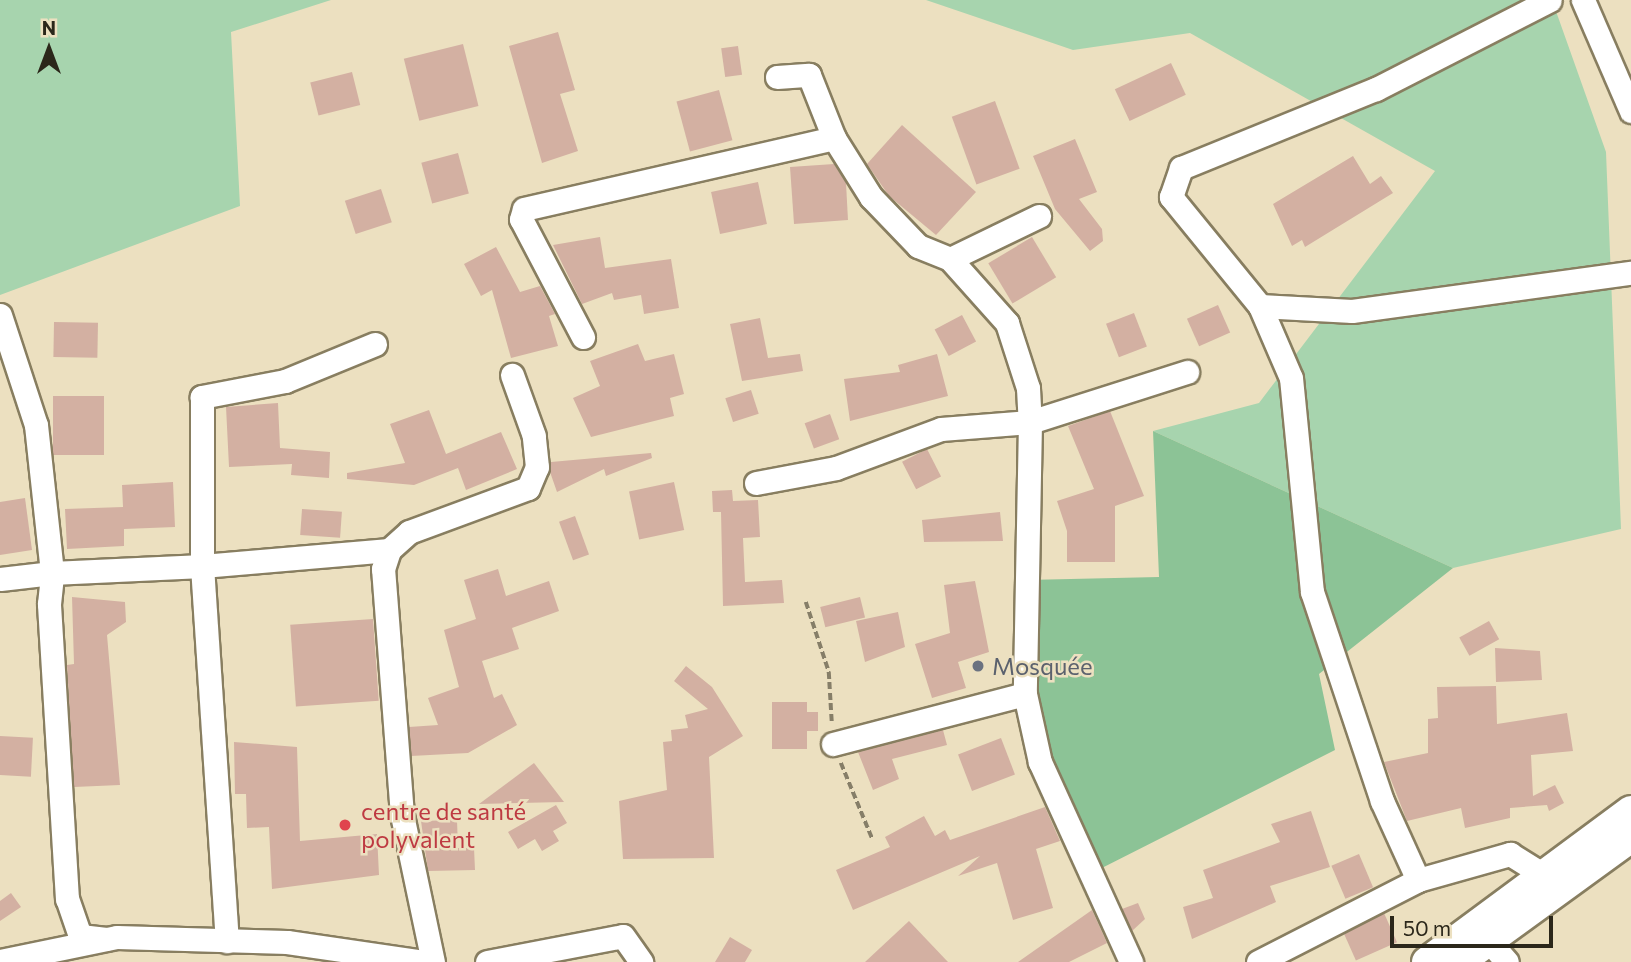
<!DOCTYPE html>
<meta charset="utf-8">
<style>
body{margin:0}
#map{position:relative;width:1631px;height:962px;overflow:hidden;background:#ece0c0;font-family:Commissioner,sans-serif}
div>[style]{position:absolute}
.green>*{inset:0;background:#a7d4ae}
.forest>*{inset:0;background:#8cc396}
.building>*{inset:0;background:#d3b0a2;transform-origin:0 0}
.path>*{height:3.5px;margin-top:-1.75px;transform-origin:0;background:repeating-linear-gradient(90deg,#867e68 0 7px,transparent 0 10.5px)}
.roads{filter:drop-shadow(2px 0 #887e60) drop-shadow(-2px 0 #887e60) drop-shadow(0 2px #887e60) drop-shadow(0 -2px #887e60)}
.minor>*{height:23px;margin:-11.5px;padding:0 11.5px;transform-origin:11.5px;border-radius:11.5px;background:#fff}
.major>*{height:30px;margin:-15px;padding:0 15px;transform-origin:15px;border-radius:15px;background:#fff}
.dots>*{width:19px;height:19px;translate:-50% -50%;box-sizing:border-box;border:4px solid #ece0c0;border-radius:50%}
span{translate:-50% -50%;white-space:nowrap;text-align:center;line-height:1.15;-webkit-text-stroke:5px #ece0c0;paint-order:stroke}
.worship-label{font-size:24px;color:#5b616d}
.left{translate:0 -50%;text-align:left}
.health-label{font-size:24px;color:#be3a42}
.north{position:absolute;left:14px;top:14px;width:70px;height:70px;-webkit-text-stroke:5px #ece0c0;paint-order:stroke;rotate:0deg;font-size:19px;font-weight:700;line-height:28px;text-align:center;color:#2b271a}
.north::after{content:'';display:block;margin:auto;width:24px;height:32px;background:#2b271a;clip-path:polygon(50% 0,100% 100%,50% 72%,0 100%)}
.scale{position:absolute;left:1390px;top:916px;width:163px;height:32px;box-sizing:border-box;border:4px solid #2b271a;border-top:0;padding-left:9px;font-size:21px;line-height:24px;white-space:nowrap;color:#2b271a;-webkit-text-stroke:5px #ece0c0;paint-order:stroke}
</style>
<div id="map">
<div class="green">
<div style="clip-path:polygon(0 0,331px 0,231px 32px,240px 206px,0 295px)"></div>
<div style="clip-path:polygon(926px 0,1552px 0,1606px 152px,1621px 529px,1453px 568px,1153px 431px,1259px 403px,1435px 171px,1190px 33px,1073px 50px)"></div>
</div>
<div class="forest">
<div style="clip-path:polygon(1153px 431px,1453px 568px,1319px 674px,1335px 750px,1088px 875px,1040px 762px,1026px 580px,1159px 577px)"></div>
</div>
<div class="building">
<div style="clip-path:polygon(558px 32px,575px 90px,560px 94px,578px 151px,542px 163px,509px 46px)"></div>
<div style="left:463px;top:44px;width:64px;height:61px;rotate:76deg"></div>
<div style="left:738px;top:46px;width:29px;height:17px;rotate:82deg"></div>
<div style="left:1171px;top:63px;width:35px;height:62px;rotate:65deg"></div>
<div style="left:352px;top:72px;width:34px;height:43px;rotate:76deg"></div>
<div style="left:719px;top:90px;width:52px;height:44px;rotate:75deg"></div>
<div style="left:995px;top:101px;width:72px;height:46px;rotate:70deg"></div>
<div style="clip-path:polygon(902px 125px,976px 192px,936px 235px,889px 196px,867px 164px)"></div>
<div style="clip-path:polygon(1075px 139px,1097px 192px,1079px 199px,1102px 229px,1103px 241px,1090px 251px,1055px 209px,1033px 156px)"></div>
<div style="left:458px;top:153px;width:42px;height:38px;rotate:75deg"></div>
<div style="clip-path:polygon(1353px 156px,1370px 184px,1381px 176px,1393px 193px,1305px 247px,1302px 240px,1292px 246px,1273px 204px)"></div>
<div style="clip-path:polygon(834px 164px,846px 183px,848px 220px,794px 224px,790px 167px)"></div>
<div style="left:758px;top:182px;width:43px;height:48px;rotate:78deg"></div>
<div style="left:381px;top:189px;width:35px;height:38px;rotate:72deg"></div>
<div style="clip-path:polygon(600px 237px,605px 268px,671px 259px,679px 308px,644px 314px,641px 295px,614px 300px,612px 293px,582px 304px,553px 245px)"></div>
<div style="left:1032px;top:237px;width:47px;height:51px;rotate:59deg"></div>
<div style="clip-path:polygon(496px 247px,520px 292px,540px 286px,555px 314px,549px 316px,558px 346px,511px 358px,492px 290px,481px 296px,464px 264px)"></div>
<div style="left:1218px;top:305px;width:30px;height:34px;rotate:66deg"></div>
<div style="left:1134px;top:313px;width:36px;height:30px;rotate:69deg"></div>
<div style="left:962px;top:315px;width:30px;height:31px;rotate:62deg"></div>
<div style="clip-path:polygon(760px 318px,768px 358px,800px 354px,803px 371px,742px 381px,730px 324px)"></div>
<div style="left:54px;top:322px;width:44px;height:35px;rotate:1deg"></div>
<div style="clip-path:polygon(638px 344px,645px 361px,674px 354px,684px 394px,670px 398px,674px 416px,591px 437px,573px 398px,600px 386px,590px 361px)"></div>
<div style="clip-path:polygon(937px 354px,948px 396px,850px 421px,844px 379px,900px 372px,898px 365px)"></div>
<div style="left:751px;top:390px;width:25px;height:27px;rotate:72deg"></div>
<div style="left:53px;top:396px;width:51px;height:59px"></div>
<div style="clip-path:polygon(278px 403px,280px 448px,330px 452px,329px 478px,291px 475px,292px 464px,229px 467px,226px 407px)"></div>
<div style="clip-path:polygon(429px 410px,446px 454px,501px 432px,517px 469px,466px 490px,458px 468px,414px 485px,347px 479px,347px 473px,405px 463px,390px 424px)"></div>
<div style="clip-path:polygon(1110px 411px,1144px 496px,1115px 506px,1115px 562px,1067px 562px,1067px 531px,1057px 501px,1094px 489px,1068px 426px)"></div>
<div style="left:830px;top:414px;width:27px;height:27px;rotate:70deg"></div>
<div style="left:927px;top:449px;width:31px;height:28px;rotate:63deg"></div>
<div style="clip-path:polygon(651px 453px,652px 458px,606px 476px,604px 469px,557px 492px,550px 472px,551px 462px)"></div>
<div style="clip-path:polygon(173px 482px,175px 527px,124px 529px,124px 546px,67px 549px,65px 509px,123px 507px,122px 485px)"></div>
<div style="left:674px;top:482px;width:49px;height:46px;rotate:78deg"></div>
<div style="clip-path:polygon(732px 490px,733px 501px,758px 500px,760px 537px,743px 538px,745px 582px,782px 580px,784px 603px,723px 606px,721px 512px,713px 512px,712px 491px)"></div>
<div style="clip-path:polygon(25px 498px,32px 550px,0 555px,0 502px)"></div>
<div style="left:302px;top:509px;width:40px;height:26px;rotate:4deg"></div>
<div style="clip-path:polygon(1000px 512px,1003px 541px,924px 542px,922px 520px)"></div>
<div style="left:575px;top:516px;width:41px;height:17px;rotate:70deg"></div>
<div style="clip-path:polygon(498px 569px,506px 596px,549px 581px,559px 611px,512px 628px,519px 649px,482px 661px,494px 698px,502px 694px,517px 725px,468px 753px,411px 756px,409px 727px,438px 725px,428px 698px,459px 687px,444px 630px,476px 619px,464px 580px)"></div>
<div style="clip-path:polygon(975px 581px,989px 652px,958px 662px,966px 688px,932px 698px,915px 644px,950px 633px,944px 585px)"></div>
<div style="clip-path:polygon(72px 597px,125px 602px,126px 622px,107px 635px,120px 785px,74px 787px,67px 665px,74px 664px)"></div>
<div style="left:860px;top:597px;width:21px;height:41px;rotate:76deg"></div>
<div style="clip-path:polygon(898px 612px,905px 647px,865px 662px,856px 621px)"></div>
<div style="left:373px;top:619px;width:82px;height:83px;rotate:86deg"></div>
<div style="left:1489px;top:621px;width:21px;height:34px;rotate:61deg"></div>
<div style="clip-path:polygon(1495px 648px,1540px 651px,1542px 680px,1496px 682px)"></div>
<div style="clip-path:polygon(686px 666px,712px 687px,743px 736px,709px 757px,714px 858px,623px 859px,619px 801px,667px 790px,663px 742px,672px 741px,671px 730px,688px 728px,685px 715px,708px 709px,674px 681px)"></div>
<div style="clip-path:polygon(1496px 686px,1497px 724px,1567px 713px,1573px 751px,1531px 755px,1533px 796px,1555px 785px,1564px 803px,1549px 811px,1547px 805px,1510px 808px,1510px 818px,1465px 828px,1461px 808px,1407px 821px,1384px 762px,1428px 753px,1428px 719px,1438px 718px,1437px 687px)"></div>
<div style="clip-path:polygon(772px 702px,807px 702px,807px 712px,818px 712px,818px 731px,807px 731px,807px 749px,772px 749px)"></div>
<div style="clip-path:polygon(943px 730px,947px 745px,892px 759px,899px 779px,873px 790px,858px 752px)"></div>
<div style="left:0;top:736px;width:33px;height:39px;rotate:3deg"></div>
<div style="left:1001px;top:738px;width:39px;height:46px;rotate:69deg"></div>
<div style="clip-path:polygon(234px 742px,297px 747px,300px 841px,377px 834px,379px 875px,272px 889px,269px 827px,247px 828px,246px 794px,235px 794px)"></div>
<div style="clip-path:polygon(534px 763px,564px 802px,479px 804px)"></div>
<div style="clip-path:polygon(556px 805px,567px 823px,553px 831px,559px 841px,542px 851px,535px 839px,518px 849px,508px 832px)"></div>
<div style="clip-path:polygon(1045px 807px,1060px 841px,1036px 849px,1053px 908px,1013px 920px,997px 863px,958px 876px,980px 856px,853px 910px,836px 870px,890px 847px,885px 837px,924px 816px,935px 836px,945px 830px,950px 840px)"></div>
<div style="clip-path:polygon(1311px 811px,1330px 867px,1270px 886px,1276px 902px,1192px 939px,1183px 907px,1213px 898px,1203px 870px,1280px 842px,1271px 824px)"></div>
<div style="clip-path:polygon(457px 820px,458px 848px,474px 848px,475px 870px,428px 871px,421px 821px)"></div>
<div style="left:1359px;top:854px;width:36px;height:30px;rotate:67deg"></div>
<div style="clip-path:polygon(11px 893px,21px 907px,0 921px,0 901px)"></div>
<div style="clip-path:polygon(1138px 903px,1145px 919px,1132px 931px,1122px 909px)"></div>
<div style="clip-path:polygon(1092px 910px,1107px 943px,1069px 962px,1018px 962px)"></div>
<div style="left:1384px;top:913px;width:32px;height:45px;rotate:66deg"></div>
<div style="clip-path:polygon(909px 921px,948px 962px,865px 962px)"></div>
<div style="clip-path:polygon(730px 937px,752px 950px,745px 962px,715px 962px)"></div>
</div>
<div class="path">
<div style="left:806px;top:602px;width:74px;rotate:71.8deg"></div>
<div style="left:829px;top:672px;width:50px;rotate:86.6deg"></div>
<div style="left:841px;top:763px;width:81px;rotate:67.5deg"></div>
</div>
<div class="roads">
<div class="minor">
<div style="left:1583px;top:0;width:121px;rotate:66.6deg"></div>
<div style="left:777px;top:77px;width:32px;rotate:-4deg"></div>
<div style="left:809px;top:75px;width:68px;rotate:68.4deg"></div>
<div style="left:834px;top:138px;width:70px;rotate:57.9deg"></div>
<div style="left:871px;top:197px;width:68px;rotate:46.2deg"></div>
<div style="left:918px;top:246px;width:35px;rotate:22deg"></div>
<div style="left:950px;top:259px;width:86px;rotate:48.3deg"></div>
<div style="left:1007px;top:323px;width:68px;rotate:72.1deg"></div>
<div style="left:1028px;top:388px;width:34px;rotate:87deg"></div>
<div style="left:1030px;top:422px;width:272px;rotate:91.1deg"></div>
<div style="left:1025px;top:694px;width:70px;rotate:77.6deg"></div>
<div style="left:1040px;top:762px;width:220px;rotate:65.5deg"></div>
<div style="left:950px;top:259px;width:99px;rotate:-25.8deg"></div>
<div style="left:1260px;top:306px;width:92px;rotate:3.1deg"></div>
<div style="left:1352px;top:311px;width:282px;rotate:-7.8deg"></div>
<div style="left:0;top:315px;width:116px;rotate:71.9deg"></div>
<div style="left:36px;top:425px;width:149px;rotate:83.8deg"></div>
<div style="left:52px;top:573px;width:52px;rotate:173.4deg"></div>
<div style="left:583px;top:337px;width:133px;rotate:-117.7deg"></div>
<div style="left:521px;top:219px;width:10px;rotate:-73deg"></div>
<div style="left:524px;top:209px;width:318px;rotate:-12.9deg"></div>
<div style="left:375px;top:344px;width:97px;rotate:157.7deg"></div>
<div style="left:285px;top:381px;width:85px;rotate:169.1deg"></div>
<div style="left:202px;top:397px;width:169px;rotate:90deg"></div>
<div style="left:202px;top:566px;width:188px;rotate:-4.9deg"></div>
<div style="left:756px;top:483px;width:81px;rotate:-10.6deg"></div>
<div style="left:836px;top:468px;width:112px;rotate:-20.4deg"></div>
<div style="left:941px;top:429px;width:89px;rotate:-4.5deg"></div>
<div style="left:1030px;top:422px;width:165px;rotate:-17.7deg"></div>
<div style="left:833px;top:744px;width:198px;rotate:-14.6deg"></div>
<div style="left:1418px;top:880px;width:87px;rotate:-114.5deg"></div>
<div style="left:1382px;top:801px;width:220px;rotate:-108.5deg"></div>
<div style="left:1312px;top:592px;width:215px;rotate:-95.6deg"></div>
<div style="left:1291px;top:378px;width:78px;rotate:-113.3deg"></div>
<div style="left:1260px;top:306px;width:141px;rotate:-129.2deg"></div>
<div style="left:1171px;top:197px;width:31px;rotate:-71deg"></div>
<div style="left:1181px;top:168px;width:210px;rotate:-22.1deg"></div>
<div style="left:1376px;top:89px;width:195px;rotate:-27.1deg"></div>
<div style="left:106px;top:939px;width:26px;rotate:-173deg"></div>
<div style="left:80px;top:936px;width:39px;rotate:-109deg"></div>
<div style="left:67px;top:899px;width:296px;rotate:-93.5deg"></div>
<div style="left:49px;top:604px;width:31px;rotate:-84deg"></div>
<div style="left:52px;top:573px;width:150px;rotate:-2.7deg"></div>
<div style="left:202px;top:566px;width:376px;rotate:86.2deg"></div>
<div style="left:1487px;top:939px;width:30px;rotate:49deg"></div>
<div style="left:0;top:961px;width:119px;rotate:-11.6deg"></div>
<div style="left:117px;top:937px;width:170px;rotate:1.7deg"></div>
<div style="left:287px;top:942px;width:138px;rotate:8.3deg"></div>
<div style="left:433px;top:962px;width:150px;rotate:-101.9deg"></div>
<div style="left:402px;top:815px;width:247px;rotate:-94.4deg"></div>
<div style="left:383px;top:569px;width:20px;rotate:-72deg"></div>
<div style="left:389px;top:550px;width:27px;rotate:-42deg"></div>
<div style="left:409px;top:532px;width:127px;rotate:-20.3deg"></div>
<div style="left:528px;top:488px;width:23px;rotate:-67deg"></div>
<div style="left:537px;top:467px;width:31px;rotate:-96deg"></div>
<div style="left:534px;top:436px;width:65px;rotate:-109.8deg"></div>
<div style="left:487px;top:962px;width:138px;rotate:-10.8deg"></div>
<div style="left:623px;top:936px;width:32px;rotate:55deg"></div>
<div style="left:1258px;top:962px;width:180px;rotate:-27.1deg"></div>
<div style="left:1418px;top:880px;width:96px;rotate:-15.8deg"></div>
<div style="left:1510px;top:854px;width:36px;rotate:32deg"></div>
</div>
<div class="major">
<div style="left:1427px;top:962px;width:254px;rotate:-36.5deg"></div>
<div style="left:1459px;top:962px;width:213px;rotate:-36deg"></div>
</div>
</div>
<div class="dots">
<div style="left:978px;top:666px;background:#6b7280"></div>
<div style="left:345px;top:825px;background:#e0444e"></div>
</div>
<div class="worship-label">
<span class="left" style="left:992px;top:666px">Mosquée</span>
</div>
<div class="health-label">
<span class="left" style="left:361px;top:825px">centre de santé<br>polyvalent</span>
</div>
<div class="north">N</div>
<div class="scale">50 m</div>
</div>
